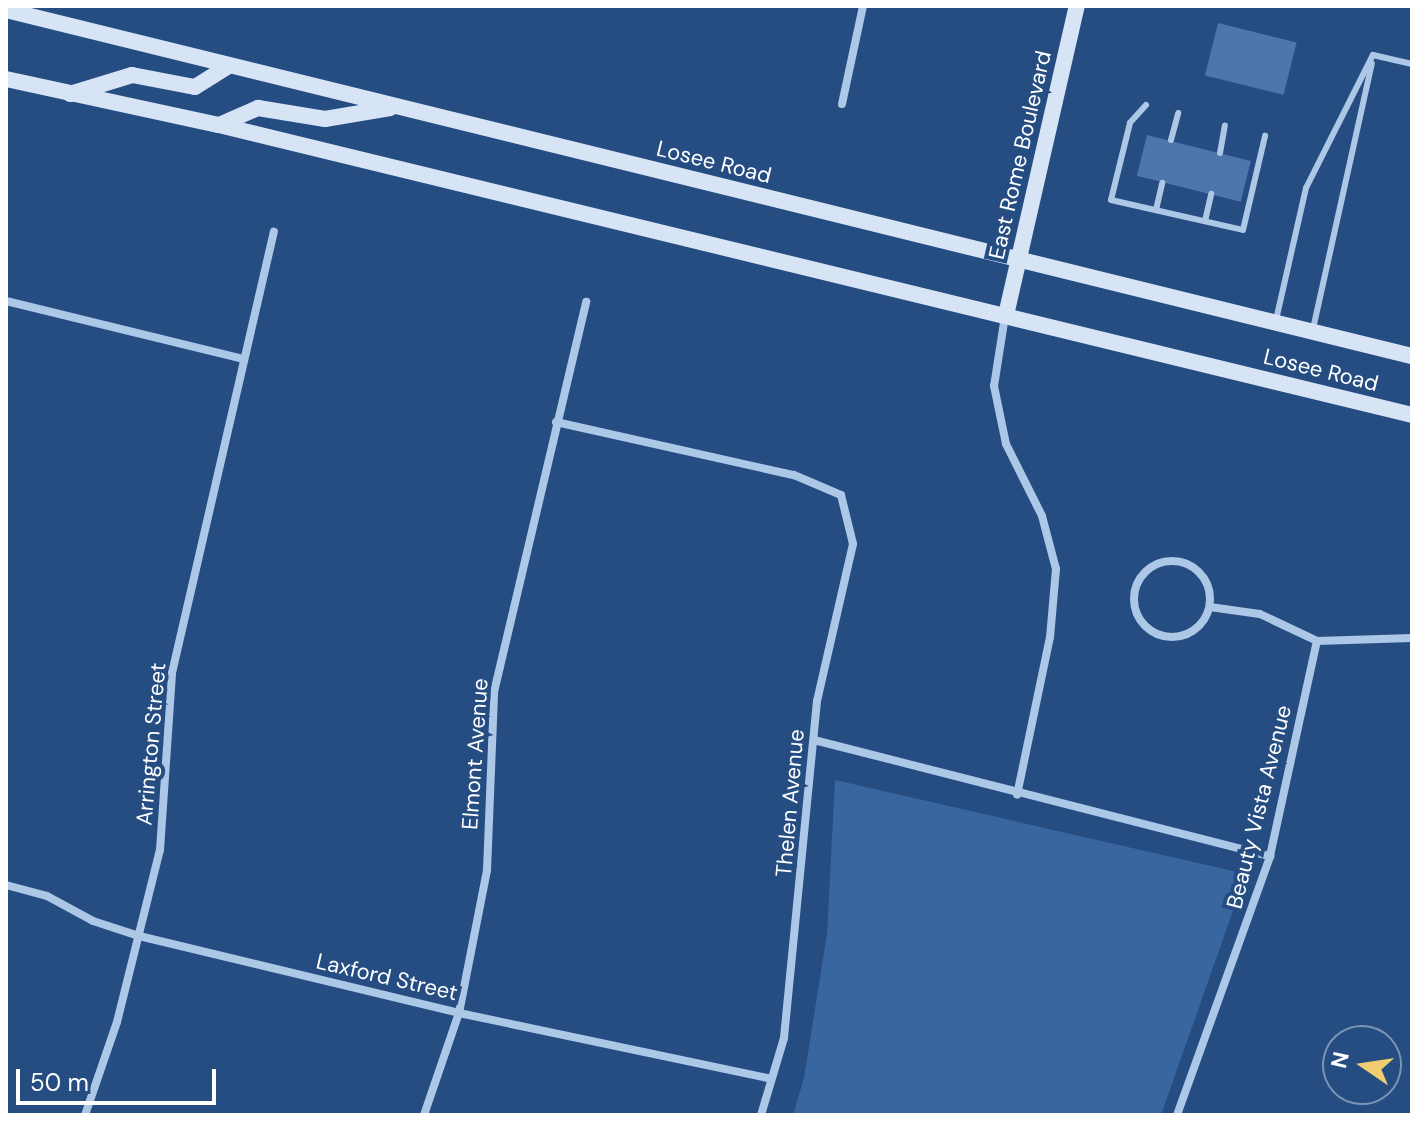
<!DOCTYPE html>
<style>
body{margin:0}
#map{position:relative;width:1418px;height:1121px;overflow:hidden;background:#254d82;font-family:"DM Sans",sans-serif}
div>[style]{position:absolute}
.green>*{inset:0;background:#39669f}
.building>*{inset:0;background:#4d76ab;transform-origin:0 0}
.lane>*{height:6px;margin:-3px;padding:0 3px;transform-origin:3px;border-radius:3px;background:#adc7e7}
.street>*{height:8px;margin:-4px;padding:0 4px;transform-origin:4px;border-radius:4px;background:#adc7e7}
.street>.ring{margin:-4px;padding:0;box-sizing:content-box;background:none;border:8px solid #adc7e7;border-radius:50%}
.secondary>*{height:16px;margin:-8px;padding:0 8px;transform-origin:8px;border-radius:8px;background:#d7e4f6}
span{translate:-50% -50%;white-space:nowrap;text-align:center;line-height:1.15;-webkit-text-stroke:8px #254d82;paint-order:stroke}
.street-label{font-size:22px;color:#fff}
.frame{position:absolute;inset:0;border:8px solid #fff;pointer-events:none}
.north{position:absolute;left:1322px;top:1025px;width:80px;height:80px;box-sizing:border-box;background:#254d82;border:2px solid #7c94b4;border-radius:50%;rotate:283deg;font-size:22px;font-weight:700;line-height:32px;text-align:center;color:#fff}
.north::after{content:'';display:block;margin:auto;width:28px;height:36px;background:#f1cd71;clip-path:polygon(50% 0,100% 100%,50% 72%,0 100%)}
.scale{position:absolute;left:16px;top:1069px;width:200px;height:36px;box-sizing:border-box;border:4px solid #fff;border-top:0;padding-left:10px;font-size:24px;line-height:28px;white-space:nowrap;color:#fff;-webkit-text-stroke:6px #254d82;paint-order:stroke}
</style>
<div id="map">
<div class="green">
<div style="clip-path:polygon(835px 780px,1246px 874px,1161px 1115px,793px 1115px,804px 1078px,827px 934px)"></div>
</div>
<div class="building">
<div style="left:1218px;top:23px;width:81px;height:54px;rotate:14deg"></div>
<div style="left:1147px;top:135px;width:107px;height:42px;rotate:14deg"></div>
</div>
<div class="lane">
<div style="left:1373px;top:55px;width:40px;rotate:13deg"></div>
<div style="left:1146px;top:105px;width:24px;rotate:132deg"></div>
<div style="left:1130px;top:123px;width:79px;rotate:103.9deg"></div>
<div style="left:1111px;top:200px;width:135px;rotate:12.8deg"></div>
<div style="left:1243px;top:230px;width:97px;rotate:-76.8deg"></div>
<div style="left:1171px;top:140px;width:28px;rotate:-75deg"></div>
<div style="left:1220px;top:153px;width:28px;rotate:-80deg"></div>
<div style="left:1156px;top:210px;width:28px;rotate:-77deg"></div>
<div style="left:1205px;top:221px;width:28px;rotate:-77deg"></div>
<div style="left:1276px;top:320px;width:135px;rotate:-77.2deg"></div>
<div style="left:1306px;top:188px;width:149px;rotate:-63.3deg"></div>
<div style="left:1313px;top:329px;width:272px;rotate:-77.5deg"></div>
</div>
<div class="street">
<div style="left:842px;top:104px;width:100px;rotate:-77.9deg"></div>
<div style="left:6px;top:301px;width:245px;rotate:13.7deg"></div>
<div style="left:1005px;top:316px;width:71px;rotate:98.9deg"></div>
<div style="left:994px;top:386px;width:59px;rotate:78.3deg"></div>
<div style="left:1006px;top:444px;width:80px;rotate:63.4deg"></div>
<div style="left:1042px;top:516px;width:55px;rotate:75.2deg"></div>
<div style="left:1056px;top:569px;width:68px;rotate:95deg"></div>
<div style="left:1050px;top:637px;width:161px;rotate:101.8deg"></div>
<div style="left:556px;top:422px;width:244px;rotate:12.6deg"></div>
<div style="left:794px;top:475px;width:51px;rotate:23.1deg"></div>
<div style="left:841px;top:495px;width:50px;rotate:76.2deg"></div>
<div style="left:853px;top:544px;width:161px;rotate:102.9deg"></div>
<div style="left:817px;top:701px;width:339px;rotate:95.6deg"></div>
<div style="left:784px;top:1038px;width:80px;rotate:106.6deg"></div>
<div class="ring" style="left:1134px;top:561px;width:68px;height:68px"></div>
<div style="left:1210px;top:607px;width:50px;rotate:8deg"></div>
<div style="left:1260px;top:614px;width:63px;rotate:25.3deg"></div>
<div style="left:1317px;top:641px;width:95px;rotate:-1.8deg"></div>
<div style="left:814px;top:740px;width:471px;rotate:14.3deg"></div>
<div style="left:6px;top:885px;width:42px;rotate:15deg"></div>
<div style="left:47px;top:896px;width:52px;rotate:28.5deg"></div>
<div style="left:93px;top:921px;width:48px;rotate:18.1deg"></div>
<div style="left:139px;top:936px;width:329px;rotate:13.5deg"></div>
<div style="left:459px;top:1013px;width:316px;rotate:11.9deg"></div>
<div style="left:85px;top:1115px;width:98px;rotate:-71deg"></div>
<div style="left:117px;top:1022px;width:177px;rotate:-76deg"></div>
<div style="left:160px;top:850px;width:177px;rotate:-86.1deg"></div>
<div style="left:172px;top:673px;width:453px;rotate:-77deg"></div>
<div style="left:424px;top:1115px;width:108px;rotate:-71.1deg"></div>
<div style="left:459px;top:1013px;width:146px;rotate:-78.9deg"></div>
<div style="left:487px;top:870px;width:178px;rotate:-87.7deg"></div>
<div style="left:494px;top:692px;width:401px;rotate:-76.7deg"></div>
<div style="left:1177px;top:1115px;width:275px;rotate:-70.2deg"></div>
<div style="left:1270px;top:856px;width:220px;rotate:-77.7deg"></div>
</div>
<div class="secondary">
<div style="left:6px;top:10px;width:1448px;rotate:13.83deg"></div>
<div style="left:6px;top:79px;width:218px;rotate:12.2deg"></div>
<div style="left:219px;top:125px;width:1228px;rotate:13.66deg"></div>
<div style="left:70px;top:94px;width:65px;rotate:-17deg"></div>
<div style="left:132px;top:75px;width:64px;rotate:10.8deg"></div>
<div style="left:195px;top:87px;width:40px;rotate:-32deg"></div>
<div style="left:219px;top:125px;width:43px;rotate:-23.6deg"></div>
<div style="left:258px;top:108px;width:68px;rotate:9.3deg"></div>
<div style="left:325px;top:119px;width:66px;rotate:-9.6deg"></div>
<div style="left:1006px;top:315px;width:317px;rotate:-77.1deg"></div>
</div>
<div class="street-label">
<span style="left:1020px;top:155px;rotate:-77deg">East Rome Boulevard</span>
<span style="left:714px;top:162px;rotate:14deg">Losee Road</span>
<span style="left:1321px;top:370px;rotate:14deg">Losee Road</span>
<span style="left:151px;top:744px;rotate:-85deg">Arrington Street</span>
<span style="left:475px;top:754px;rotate:-86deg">Elmont Avenue</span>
<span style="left:790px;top:803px;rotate:-85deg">Thelen Avenue</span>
<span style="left:1259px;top:807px;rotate:-76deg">Beauty Vista Avenue</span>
<span style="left:387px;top:977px;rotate:13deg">Laxford Street</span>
</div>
<div class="frame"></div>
<div class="north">N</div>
<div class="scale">50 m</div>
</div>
